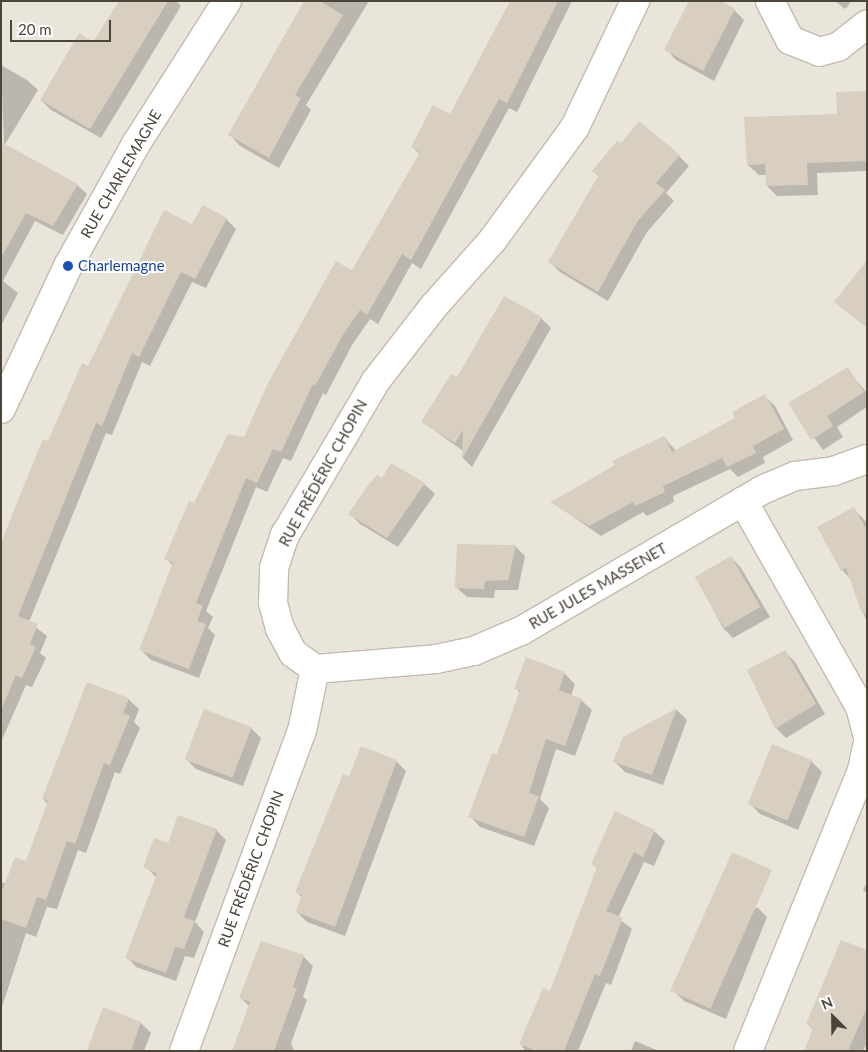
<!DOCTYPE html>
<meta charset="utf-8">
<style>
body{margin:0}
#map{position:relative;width:868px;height:1052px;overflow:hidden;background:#f6f3ec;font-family:Lato,sans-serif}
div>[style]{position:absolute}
.residential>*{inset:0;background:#eae5da;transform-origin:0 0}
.shadow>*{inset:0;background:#0003}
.building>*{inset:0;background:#d8cfc1;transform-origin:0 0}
.roads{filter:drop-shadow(1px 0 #c2bbae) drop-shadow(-1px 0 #c2bbae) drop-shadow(0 1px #c2bbae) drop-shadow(0 -1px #c2bbae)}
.minor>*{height:28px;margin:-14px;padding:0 14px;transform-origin:14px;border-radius:14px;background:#fff}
.tertiary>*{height:28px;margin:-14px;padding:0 14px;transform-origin:14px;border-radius:14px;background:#fff}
.dots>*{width:14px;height:14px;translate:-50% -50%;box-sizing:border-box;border:2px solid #fff;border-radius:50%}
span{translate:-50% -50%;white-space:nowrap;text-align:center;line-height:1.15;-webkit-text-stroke:4px #fff;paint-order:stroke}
.street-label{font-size:15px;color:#4b4439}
.transit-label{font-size:15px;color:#164399}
.left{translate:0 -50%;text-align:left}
.frame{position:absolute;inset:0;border:2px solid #4b4439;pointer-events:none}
.north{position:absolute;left:808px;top:992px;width:50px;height:50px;-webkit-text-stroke:4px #fff;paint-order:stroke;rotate:337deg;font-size:14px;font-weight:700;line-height:20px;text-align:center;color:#4b4439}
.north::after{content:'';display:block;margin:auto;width:18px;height:22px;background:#4b4439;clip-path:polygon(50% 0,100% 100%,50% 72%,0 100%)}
.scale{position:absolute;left:10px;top:20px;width:101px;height:22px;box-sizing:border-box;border:2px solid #4b4439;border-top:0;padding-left:6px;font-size:15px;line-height:18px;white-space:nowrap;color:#4b4439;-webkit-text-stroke:4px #fff;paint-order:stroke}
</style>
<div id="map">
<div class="residential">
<div style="left:1px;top:1px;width:866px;height:1050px"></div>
</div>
<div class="shadow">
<div style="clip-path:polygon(121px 1px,176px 1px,181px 6px,101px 138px,51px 110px,41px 100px,93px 43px)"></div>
<div style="clip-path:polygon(306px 1px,369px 1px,306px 105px,311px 110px,279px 168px,240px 146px,230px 135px)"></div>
<div style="clip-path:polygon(512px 1px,572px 1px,517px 112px,509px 108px,421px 269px,412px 263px,378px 324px,370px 319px,352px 345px,326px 395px,323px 393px,291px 461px,283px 458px,267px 492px,256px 487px,206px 611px,213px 617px,208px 628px,215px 635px,199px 678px,151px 660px,141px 650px,173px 566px,166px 558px,195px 504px,245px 439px,352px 272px,420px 154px,412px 147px,451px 116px)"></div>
<div style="clip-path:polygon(835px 1px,852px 1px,845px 9px)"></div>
<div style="clip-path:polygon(734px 10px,744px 20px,714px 81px,676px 60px,666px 49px)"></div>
<div style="clip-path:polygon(1px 65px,27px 80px,38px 90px,4px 146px)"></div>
<div style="clip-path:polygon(867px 92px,867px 171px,817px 173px,818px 195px,777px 196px,767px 186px,766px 175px,759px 175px,748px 165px,838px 115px)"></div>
<div style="clip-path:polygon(679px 156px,689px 166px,666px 193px,674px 201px,647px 232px,608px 301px,560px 272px,550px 262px,599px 176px)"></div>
<div style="clip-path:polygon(77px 185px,87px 194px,63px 235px,35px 221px,3px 281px,18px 293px,1px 326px,1px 204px)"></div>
<div style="clip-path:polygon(226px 219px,236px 229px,206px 288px,192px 282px,150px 366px,142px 362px,112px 435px,106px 433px,29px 622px,47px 636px,40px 653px,46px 658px,32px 687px,26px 685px,1px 742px,1px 545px,49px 443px,89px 367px,193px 226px)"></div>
<div style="clip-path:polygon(541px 318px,551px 328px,472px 467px,463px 458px,463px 451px,423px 422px,458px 379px)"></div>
<div style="clip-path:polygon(847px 369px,867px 393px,867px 407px,837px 427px,843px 437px,823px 450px,790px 404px)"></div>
<div style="clip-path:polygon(764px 396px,775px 406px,793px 440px,763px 457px,765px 463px,738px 477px,730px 469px,673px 496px,674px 502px,647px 516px,643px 512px,601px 536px,552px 502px,664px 437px,676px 451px,736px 418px)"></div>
<div style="clip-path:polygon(382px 480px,424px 484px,435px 494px,398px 547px,360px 524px,350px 514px)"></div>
<div style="clip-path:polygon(854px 509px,867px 523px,867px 623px,852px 580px,842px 570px)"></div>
<div style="clip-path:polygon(515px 546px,525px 556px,518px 590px,495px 590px,494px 598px,467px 597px,456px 587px)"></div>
<div style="clip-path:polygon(731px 557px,741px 568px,770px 617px,733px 638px,723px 628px,696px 577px)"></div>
<div style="clip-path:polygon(785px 652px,795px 662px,825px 714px,786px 738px,776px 728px)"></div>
<div style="clip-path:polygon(564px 673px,575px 684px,571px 696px,581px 700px,592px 710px,575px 756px,556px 749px,540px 799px,549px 808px,534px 846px,480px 827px,470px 816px,497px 756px,520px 693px,516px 688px)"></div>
<div style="clip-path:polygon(128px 699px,139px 709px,134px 722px,140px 728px,120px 774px,115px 772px,86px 853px,78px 850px,57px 909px,47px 907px,36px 937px,26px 933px,1px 1010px,1px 882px,6px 884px,26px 862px,48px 804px,43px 799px)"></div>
<div style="clip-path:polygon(677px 710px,687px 720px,663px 785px,625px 772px,615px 762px,624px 738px)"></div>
<div style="clip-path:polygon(251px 728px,261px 738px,243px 786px,196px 769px,186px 759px)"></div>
<div style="clip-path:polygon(396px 761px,406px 771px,345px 936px,307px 922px,297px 912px,302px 898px,296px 891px,349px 777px)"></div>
<div style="clip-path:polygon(811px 761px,822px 772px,798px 830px,760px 814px,750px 804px)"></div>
<div style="clip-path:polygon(216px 830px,226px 840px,195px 922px,204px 932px,194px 958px,185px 956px,176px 981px,136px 967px,127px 957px,157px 878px,145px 866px,168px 845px)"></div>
<div style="clip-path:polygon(654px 831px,665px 841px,654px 866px,644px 862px,618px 918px,632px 929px,611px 985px,606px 983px,578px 1051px,525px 1051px,521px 1044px,550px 993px,598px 869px,593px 864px)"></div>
<div style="clip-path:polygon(867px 882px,867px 893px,863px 890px)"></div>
<div style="clip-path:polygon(757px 907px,767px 917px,726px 1019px,684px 1001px,674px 991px)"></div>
<div style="clip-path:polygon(867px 951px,867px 1043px,863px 1051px,806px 1051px,814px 1030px,807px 1024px)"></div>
<div style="clip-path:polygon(303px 956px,313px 966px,303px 997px,307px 1000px,291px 1043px,294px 1051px,234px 1051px,250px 1007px,241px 998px)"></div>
<div style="clip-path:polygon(103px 1009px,141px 1023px,151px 1033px,144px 1051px,88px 1051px)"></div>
<div style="clip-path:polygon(635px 1041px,659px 1051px,631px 1051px)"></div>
</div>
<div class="building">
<div style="clip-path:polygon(119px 1px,168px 1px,90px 129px,40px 100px,79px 33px,93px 42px)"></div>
<div style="clip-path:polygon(304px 1px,320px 1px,343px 15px,295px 95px,301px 98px,269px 158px,228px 135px)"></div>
<div style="clip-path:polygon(510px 1px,558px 1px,507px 103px,499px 99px,411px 260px,402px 254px,367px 315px,360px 310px,343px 335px,315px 386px,313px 384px,281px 452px,273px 449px,257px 483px,246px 478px,196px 603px,203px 606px,197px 621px,206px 624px,189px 669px,139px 650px,173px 562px,164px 559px,189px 501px,194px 503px,228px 434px,244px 437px,267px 385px,336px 261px,352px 270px,420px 152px,411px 147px,433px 105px,450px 114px)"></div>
<div style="clip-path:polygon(689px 1px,721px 1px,735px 9px,703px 71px,664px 50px)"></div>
<div style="clip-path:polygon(867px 91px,867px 161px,807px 163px,808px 185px,766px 186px,765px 164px,747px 165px,744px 117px,837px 114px,836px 92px)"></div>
<div style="clip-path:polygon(639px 121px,680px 155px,656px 183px,665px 190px,637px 222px,598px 292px,548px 262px,598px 176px,592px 171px,617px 141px,621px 143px)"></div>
<div style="clip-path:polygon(1px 142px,78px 184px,53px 226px,26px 213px,1px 258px)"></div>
<div style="clip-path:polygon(203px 205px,227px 218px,195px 279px,181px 272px,139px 357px,132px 353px,102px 426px,96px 423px,18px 616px,38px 624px,30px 644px,36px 647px,22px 678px,16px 675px,1px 710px,1px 543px,22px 490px,43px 439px,48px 441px,82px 363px,88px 366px,164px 210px,192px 224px)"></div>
<div style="clip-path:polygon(867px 260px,867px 328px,834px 302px)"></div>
<div style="clip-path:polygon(504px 296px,542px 317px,462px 459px,463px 430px,455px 443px,421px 422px,451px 374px,457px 377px)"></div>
<div style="clip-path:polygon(848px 367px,864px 392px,827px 416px,833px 426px,811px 440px,788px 403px)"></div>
<div style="clip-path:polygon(765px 394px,784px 429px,753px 446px,756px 453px,727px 467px,722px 458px,663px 486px,665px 492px,635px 506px,633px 502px,589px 526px,550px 502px,615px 466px,612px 461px,664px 436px,672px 452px,735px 418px,732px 412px)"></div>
<div style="clip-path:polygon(391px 463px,425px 483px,387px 538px,348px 514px,369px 484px,377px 475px,382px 478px)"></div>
<div style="clip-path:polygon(854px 507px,867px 530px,867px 613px,862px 614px,846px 568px,841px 571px,817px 527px)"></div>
<div style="clip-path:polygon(457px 544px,516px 545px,508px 580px,485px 581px,484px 589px,455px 588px)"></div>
<div style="left:731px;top:556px;width:59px;height:42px;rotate:60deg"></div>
<div style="clip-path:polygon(785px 650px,816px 704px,775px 729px,747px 670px)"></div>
<div style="clip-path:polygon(526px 657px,565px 672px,559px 690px,582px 699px,565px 746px,546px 739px,529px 793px,539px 796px,524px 837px,468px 817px,492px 753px,497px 754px,520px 690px,514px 689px)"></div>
<div style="clip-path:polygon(87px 682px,129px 698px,123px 713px,130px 716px,110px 765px,104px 763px,75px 844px,67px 841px,46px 900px,37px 897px,26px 928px,1px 919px,1px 893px,15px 857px,26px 861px,48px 801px,42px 799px)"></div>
<div style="clip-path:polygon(677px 708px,652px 775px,613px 762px,623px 737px)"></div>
<div style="left:204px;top:709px;width:51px;height:54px;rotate:21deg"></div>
<div style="left:772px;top:744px;width:43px;height:65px;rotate:22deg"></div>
<div style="clip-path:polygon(361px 746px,397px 760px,335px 927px,296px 912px,302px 895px,295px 892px,343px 774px,349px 776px)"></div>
<div style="clip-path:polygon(615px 811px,655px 830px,643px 857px,634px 852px,606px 911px,623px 918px,600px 976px,595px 974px,564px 1051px,536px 1051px,519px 1044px,543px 988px,550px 991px,597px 867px,591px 864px)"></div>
<div style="clip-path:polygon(178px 815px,217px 829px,184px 917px,195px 921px,184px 949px,175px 947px,166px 973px,125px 958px,157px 874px,143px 867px,154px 838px,168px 843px)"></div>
<div style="left:732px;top:852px;width:44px;height:152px;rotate:24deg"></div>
<div style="clip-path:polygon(841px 940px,867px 950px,867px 1007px,848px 1051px,804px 1051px,813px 1028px,806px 1024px)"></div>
<div style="clip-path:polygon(261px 941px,304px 955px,293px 987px,297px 988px,274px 1051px,232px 1051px,250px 1002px,239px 998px)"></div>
<div style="clip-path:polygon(103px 1007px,141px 1022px,131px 1051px,87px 1051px)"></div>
</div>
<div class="roads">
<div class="minor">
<div style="left:770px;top:1px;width:44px;rotate:62.9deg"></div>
<div style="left:790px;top:40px;width:31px;rotate:22deg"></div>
<div style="left:819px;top:52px;width:20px;rotate:-15deg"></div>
<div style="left:838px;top:47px;width:37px;rotate:-38deg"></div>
<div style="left:743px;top:501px;width:237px;rotate:60.4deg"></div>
<div style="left:860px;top:707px;width:27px;rotate:75deg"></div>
<div style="left:315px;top:669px;width:121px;rotate:-4.7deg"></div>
<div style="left:436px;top:659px;width:39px;rotate:-12deg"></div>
<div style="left:474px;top:651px;width:51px;rotate:-23.1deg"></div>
<div style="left:521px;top:631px;width:279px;rotate:-30.3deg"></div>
<div style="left:762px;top:490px;width:36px;rotate:-23deg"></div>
<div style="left:795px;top:476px;width:39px;rotate:-7deg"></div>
<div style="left:834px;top:471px;width:35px;rotate:-20deg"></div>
<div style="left:184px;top:1051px;width:341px;rotate:-69.8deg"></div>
<div style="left:302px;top:731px;width:63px;rotate:-78.2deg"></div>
<div style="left:315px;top:669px;width:27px;rotate:-144deg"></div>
<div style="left:293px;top:653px;width:27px;rotate:-118deg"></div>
<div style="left:280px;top:629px;width:27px;rotate:-105deg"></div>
<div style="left:273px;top:603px;width:35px;rotate:-88deg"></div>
<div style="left:274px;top:568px;width:35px;rotate:-72deg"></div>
<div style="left:285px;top:535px;width:178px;rotate:-59.5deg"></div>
<div style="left:375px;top:382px;width:96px;rotate:-52.2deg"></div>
<div style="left:434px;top:306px;width:87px;rotate:-48.3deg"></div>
<div style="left:492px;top:241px;width:141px;rotate:-53.9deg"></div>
<div style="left:575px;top:127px;width:140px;rotate:-64.5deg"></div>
<div style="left:748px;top:1051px;width:303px;rotate:-67.9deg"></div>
<div style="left:862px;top:770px;width:25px;rotate:-78deg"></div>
</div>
<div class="tertiary">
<div style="left:1px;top:409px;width:158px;rotate:-64.9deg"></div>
<div style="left:68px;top:266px;width:140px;rotate:-60.9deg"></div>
<div style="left:136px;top:144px;width:169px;rotate:-57.5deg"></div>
</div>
</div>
<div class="dots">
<div style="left:68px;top:266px;background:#1a4fb4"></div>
</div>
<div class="street-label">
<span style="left:121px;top:174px;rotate:-60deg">RUE CHARLEMAGNE</span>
<span style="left:323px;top:473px;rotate:-61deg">RUE FRÉDÉRIC CHOPIN</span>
<span style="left:598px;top:586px;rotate:-30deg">RUE JULES MASSENET</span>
<span style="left:251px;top:869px;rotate:-70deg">RUE FRÉDÉRIC CHOPIN</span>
</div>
<div class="transit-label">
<span class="left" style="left:78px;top:266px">Charlemagne</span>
</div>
<div class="frame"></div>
<div class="north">N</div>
<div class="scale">20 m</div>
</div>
